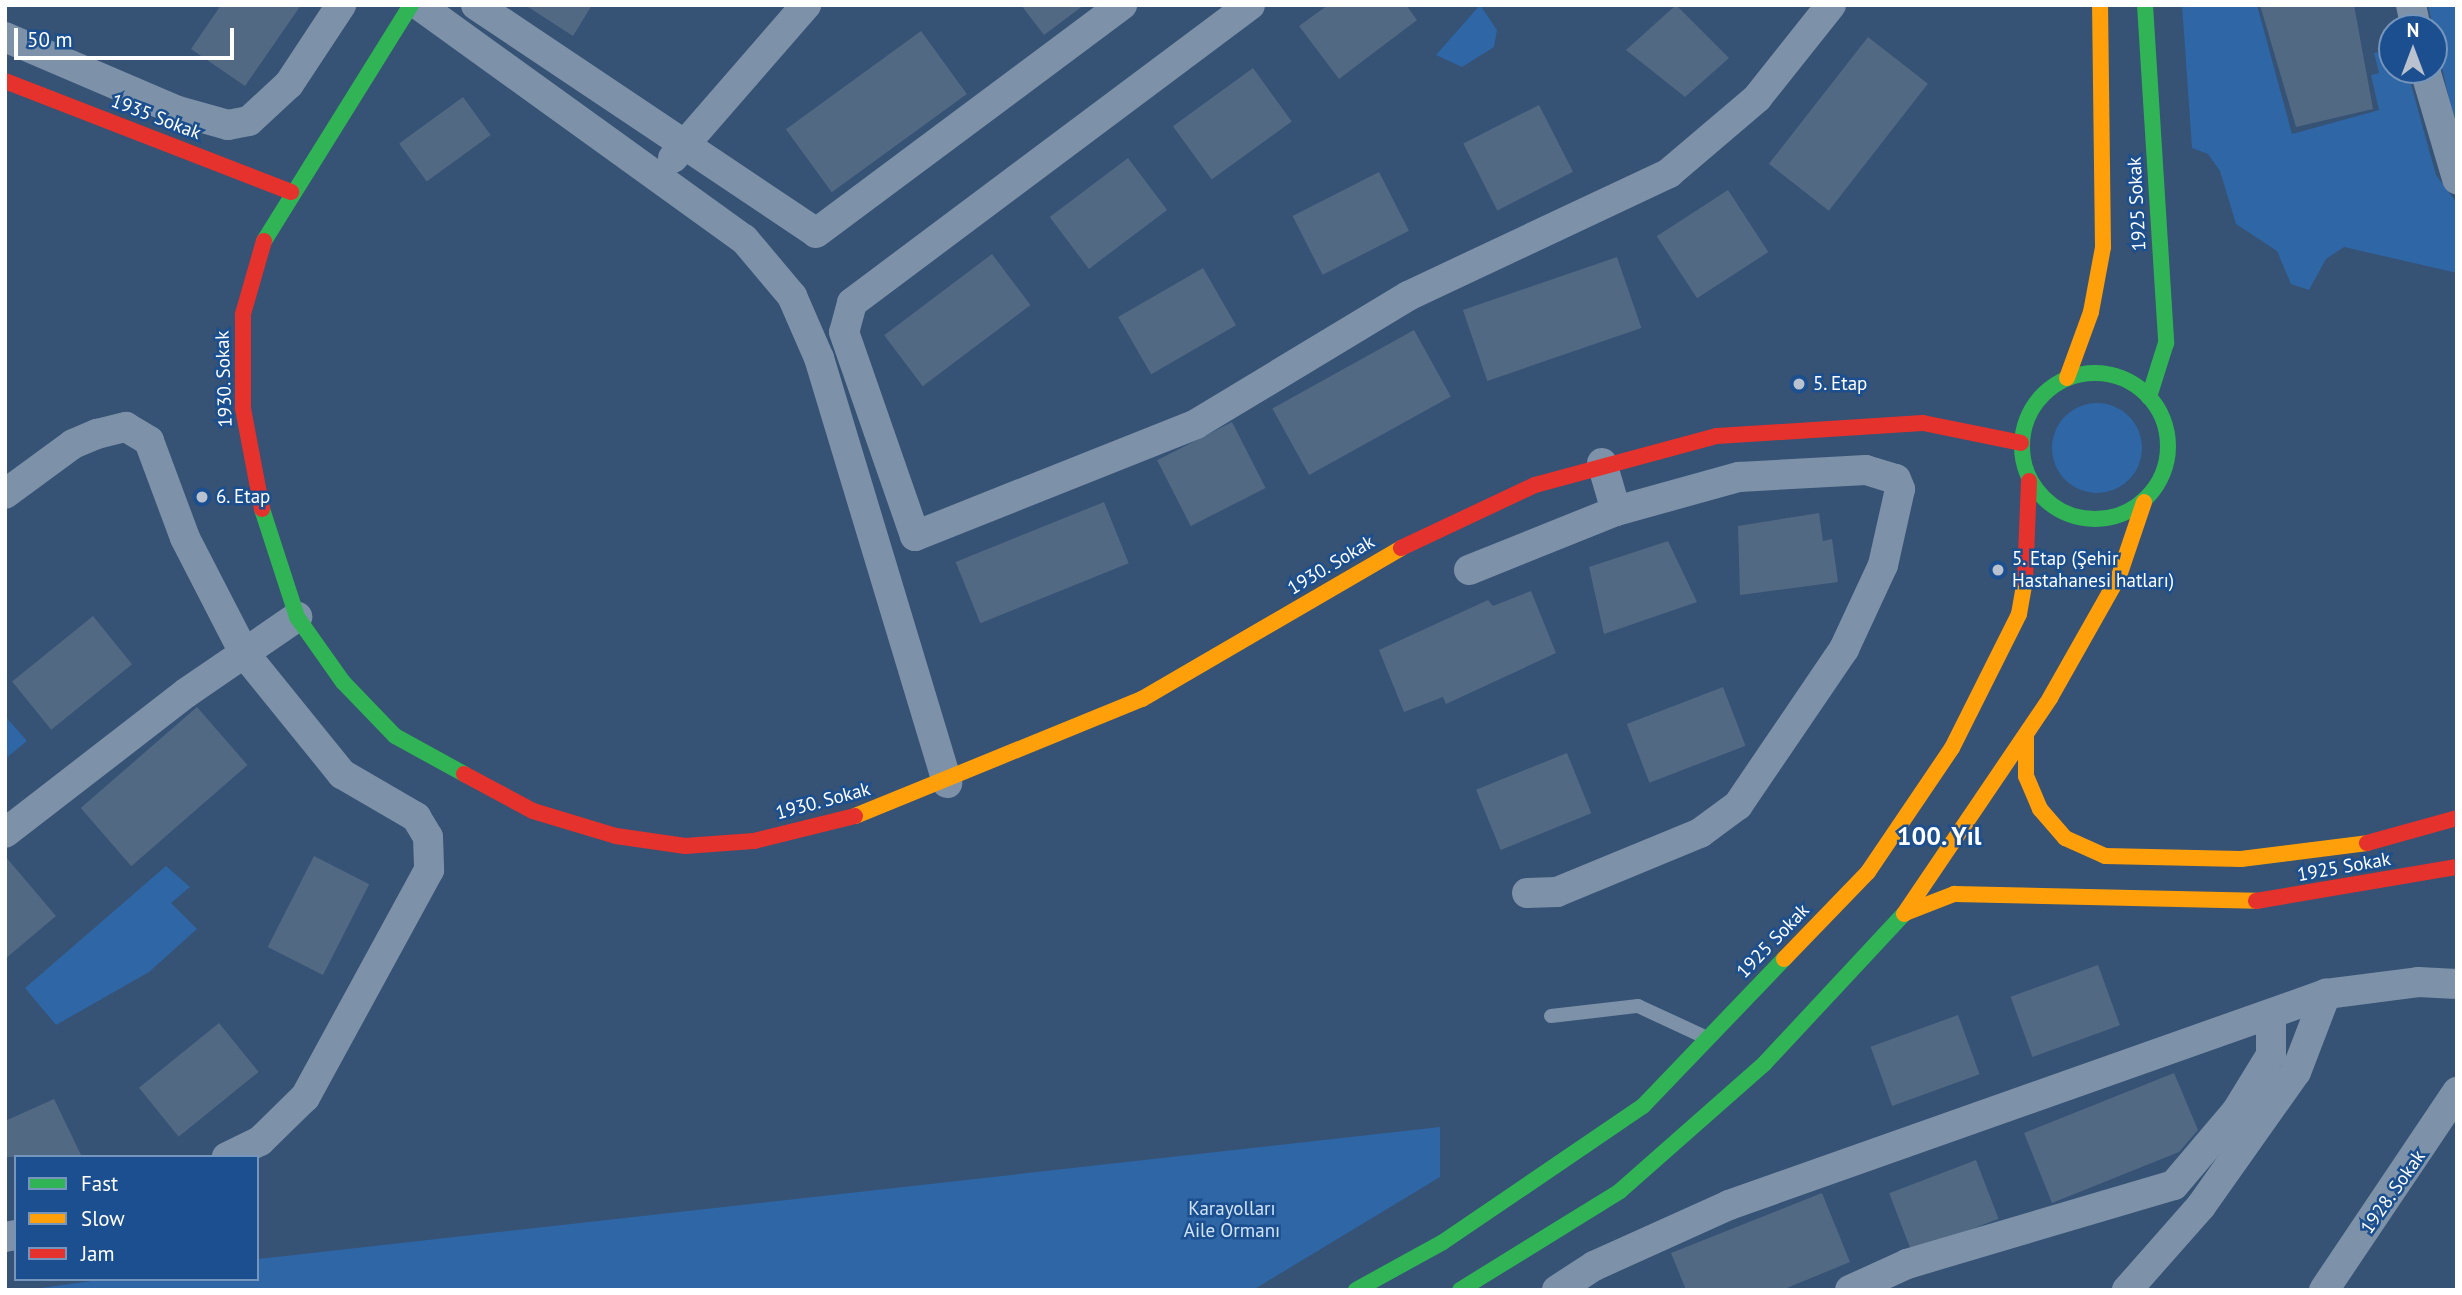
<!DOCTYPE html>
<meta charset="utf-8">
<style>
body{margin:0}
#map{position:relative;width:2462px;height:1295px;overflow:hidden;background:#365274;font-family:"PT Sans",sans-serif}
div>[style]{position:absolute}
.green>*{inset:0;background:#2f66a5}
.round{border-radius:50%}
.building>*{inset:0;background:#526984;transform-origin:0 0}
.lane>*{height:14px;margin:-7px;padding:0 7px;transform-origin:7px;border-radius:7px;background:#7d92a8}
.street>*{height:30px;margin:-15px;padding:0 15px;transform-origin:15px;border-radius:15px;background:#7d92a8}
.fast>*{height:16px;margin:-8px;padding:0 8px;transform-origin:8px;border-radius:8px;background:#30b455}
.fast>.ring{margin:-8px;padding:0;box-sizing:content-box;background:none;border:16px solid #30b455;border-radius:50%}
.slow>*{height:16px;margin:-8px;padding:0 8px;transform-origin:8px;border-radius:8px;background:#ff9f0a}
.jam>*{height:16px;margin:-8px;padding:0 8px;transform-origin:8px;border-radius:8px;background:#e5322d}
.dots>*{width:19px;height:19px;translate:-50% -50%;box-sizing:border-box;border:4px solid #1b4f8f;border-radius:50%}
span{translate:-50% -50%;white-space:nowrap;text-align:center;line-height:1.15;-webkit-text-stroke:5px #1b4f8f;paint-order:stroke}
.street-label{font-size:19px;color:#fff}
.poi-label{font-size:19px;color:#fff}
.left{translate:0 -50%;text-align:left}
.park-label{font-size:19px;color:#cfe3fa}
.district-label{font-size:26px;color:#fff;font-weight:700}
.frame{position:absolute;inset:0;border:7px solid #fff;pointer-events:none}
.legend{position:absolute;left:14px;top:1155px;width:245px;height:126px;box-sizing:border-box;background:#1b4f8f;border:2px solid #7695bc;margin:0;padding:9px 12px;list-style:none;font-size:21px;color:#fff}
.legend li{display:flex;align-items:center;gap:14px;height:35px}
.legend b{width:35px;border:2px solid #7695bc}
.north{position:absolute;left:2378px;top:14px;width:70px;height:70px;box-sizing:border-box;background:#1b4f8f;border:2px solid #7695bc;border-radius:50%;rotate:0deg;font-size:19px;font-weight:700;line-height:28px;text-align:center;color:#fff}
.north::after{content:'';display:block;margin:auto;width:24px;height:32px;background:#b9c2ce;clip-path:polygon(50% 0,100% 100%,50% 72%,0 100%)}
.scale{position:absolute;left:14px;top:28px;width:220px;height:32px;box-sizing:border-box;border:4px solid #fff;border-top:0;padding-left:9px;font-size:21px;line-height:24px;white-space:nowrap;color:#fff;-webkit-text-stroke:5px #1b4f8f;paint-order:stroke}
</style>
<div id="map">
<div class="green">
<div style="clip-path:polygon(1480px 5px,1497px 30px,1494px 47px,1462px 67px,1436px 55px)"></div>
<div style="clip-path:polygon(2182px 5px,2257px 5px,2292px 134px,2379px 110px,2371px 75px,2379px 73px,2374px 53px,2392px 49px,2392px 70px,2407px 70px,2436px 175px,2457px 203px,2457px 273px,2344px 247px,2326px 259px,2309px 290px,2291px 284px,2277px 251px,2236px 224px,2220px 171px,2208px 154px,2192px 148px)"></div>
<div style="clip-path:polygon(2428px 5px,2457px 5px,2457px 125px,2450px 103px)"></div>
<div class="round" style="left:2052px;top:403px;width:90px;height:90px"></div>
<div style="clip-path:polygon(5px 716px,27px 741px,5px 759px)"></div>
<div style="clip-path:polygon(166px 866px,190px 887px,171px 903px,197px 929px,149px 972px,56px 1025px,25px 988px)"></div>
<div style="clip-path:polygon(1440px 1127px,1440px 1177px,1253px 1290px,26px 1290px,106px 1279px,257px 1279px,257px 1259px,276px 1257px)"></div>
</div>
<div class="building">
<div style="clip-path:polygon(221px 5px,301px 5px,245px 86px,191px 49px)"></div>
<div style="clip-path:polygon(525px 5px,592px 5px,573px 36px)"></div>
<div style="clip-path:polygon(1021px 5px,1084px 5px,1044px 35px)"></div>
<div style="clip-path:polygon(1328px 5px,1406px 5px,1417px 20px,1339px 79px,1299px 26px)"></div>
<div style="clip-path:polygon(1676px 5px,1729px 58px,1685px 97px,1626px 50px)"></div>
<div style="clip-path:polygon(2260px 5px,2354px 5px,2373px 109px,2296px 127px)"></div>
<div style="left:921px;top:31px;width:78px;height:167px;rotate:54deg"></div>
<div style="left:1868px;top:37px;width:76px;height:161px;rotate:38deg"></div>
<div style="left:1253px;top:68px;width:66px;height:99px;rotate:54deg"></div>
<div style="left:463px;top:97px;width:47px;height:79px;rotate:54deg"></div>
<div style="left:1539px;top:105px;width:75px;height:85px;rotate:63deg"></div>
<div style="left:1128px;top:158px;width:65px;height:98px;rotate:53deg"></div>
<div style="left:1379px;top:172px;width:66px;height:97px;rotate:63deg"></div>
<div style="left:1728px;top:190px;width:74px;height:85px;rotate:57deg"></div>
<div style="left:992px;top:254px;width:64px;height:135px;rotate:53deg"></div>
<div style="left:1617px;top:257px;width:75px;height:163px;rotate:71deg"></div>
<div style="left:1203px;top:268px;width:66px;height:98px;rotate:60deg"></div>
<div style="left:1414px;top:330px;width:76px;height:162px;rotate:61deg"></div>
<div style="left:1232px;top:422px;width:74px;height:84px;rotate:63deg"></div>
<div style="left:1104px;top:502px;width:66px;height:160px;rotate:68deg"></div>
<div style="clip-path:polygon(1819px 513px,1823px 541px,1832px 539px,1838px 582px,1740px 595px,1738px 526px)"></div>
<div style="clip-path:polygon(1668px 541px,1697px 602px,1604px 634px,1589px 567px)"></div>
<div style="clip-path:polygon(1531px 591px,1556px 653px,1446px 704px,1443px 697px,1404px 712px,1379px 650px,1488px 600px,1493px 606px)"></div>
<div style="left:93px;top:616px;width:62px;height:104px;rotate:51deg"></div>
<div style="left:1723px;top:687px;width:63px;height:103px;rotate:69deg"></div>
<div style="left:197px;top:707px;width:77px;height:154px;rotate:49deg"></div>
<div style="left:1567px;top:753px;width:65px;height:98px;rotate:68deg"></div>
<div style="clip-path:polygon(5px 856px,56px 916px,5px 959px)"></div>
<div style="left:314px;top:856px;width:62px;height:102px;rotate:27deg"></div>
<div style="left:2098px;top:965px;width:64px;height:93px;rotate:70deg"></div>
<div style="left:1958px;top:1015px;width:63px;height:93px;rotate:70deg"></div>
<div style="left:219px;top:1023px;width:63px;height:103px;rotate:51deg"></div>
<div style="clip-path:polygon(2174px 1073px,2198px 1130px,2179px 1152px,2052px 1203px,2024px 1133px)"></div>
<div style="clip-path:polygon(54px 1099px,82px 1157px,5px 1157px,5px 1121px)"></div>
<div style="left:1976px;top:1160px;width:63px;height:93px;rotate:69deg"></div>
<div style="clip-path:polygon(1822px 1193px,1850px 1262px,1782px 1290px,1686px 1290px,1671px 1253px)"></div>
</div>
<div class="lane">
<div style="left:1551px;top:1016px;width:88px;rotate:-6.6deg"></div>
<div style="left:1638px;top:1006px;width:74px;rotate:24.8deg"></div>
</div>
<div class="street">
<div style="left:419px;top:5px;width:400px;rotate:35.8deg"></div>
<div style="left:744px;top:239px;width:75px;rotate:49.9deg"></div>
<div style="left:792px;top:296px;width:68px;rotate:66.5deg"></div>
<div style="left:819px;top:358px;width:444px;rotate:73.2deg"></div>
<div style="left:476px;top:5px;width:409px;rotate:33.8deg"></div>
<div style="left:816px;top:233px;width:382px;rotate:-36.7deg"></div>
<div style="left:1250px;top:5px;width:497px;rotate:143.2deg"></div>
<div style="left:852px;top:303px;width:30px;rotate:105deg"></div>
<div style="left:844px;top:332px;width:216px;rotate:70.8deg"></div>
<div style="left:915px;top:536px;width:302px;rotate:-21.7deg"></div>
<div style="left:1196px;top:424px;width:248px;rotate:-31.1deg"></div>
<div style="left:1408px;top:296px;width:289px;rotate:-25.2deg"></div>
<div style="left:1669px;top:173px;width:116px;rotate:-40.4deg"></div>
<div style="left:1757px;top:98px;width:119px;rotate:-51.5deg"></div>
<div style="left:2411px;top:5px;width:24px;rotate:78deg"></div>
<div style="left:5px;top:37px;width:188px;rotate:23.2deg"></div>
<div style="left:178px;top:111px;width:52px;rotate:15.6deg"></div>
<div style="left:228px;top:125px;width:21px;rotate:-11deg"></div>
<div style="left:249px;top:121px;width:54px;rotate:-42.8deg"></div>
<div style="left:289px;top:84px;width:95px;rotate:-56.6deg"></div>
<div style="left:2425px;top:70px;width:114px;rotate:73.6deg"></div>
<div style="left:673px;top:158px;width:203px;rotate:-49deg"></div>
<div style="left:1602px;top:463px;width:50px;rotate:73.7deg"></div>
<div style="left:5px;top:494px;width:84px;rotate:-36.3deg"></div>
<div style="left:73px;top:444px;width:26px;rotate:-23deg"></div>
<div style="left:97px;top:434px;width:30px;rotate:-14deg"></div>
<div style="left:126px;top:427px;width:27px;rotate:31deg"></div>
<div style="left:149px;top:441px;width:103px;rotate:69.6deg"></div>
<div style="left:185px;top:538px;width:129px;rotate:62.8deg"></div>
<div style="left:244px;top:653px;width:156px;rotate:51deg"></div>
<div style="left:342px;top:774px;width:86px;rotate:30.2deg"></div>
<div style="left:416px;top:817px;width:23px;rotate:59deg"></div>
<div style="left:428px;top:837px;width:33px;rotate:88deg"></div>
<div style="left:429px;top:870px;width:259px;rotate:118.6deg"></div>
<div style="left:305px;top:1097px;width:63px;rotate:135.6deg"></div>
<div style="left:260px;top:1141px;width:37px;rotate:154deg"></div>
<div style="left:1469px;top:570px;width:158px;rotate:-21.9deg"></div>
<div style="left:1616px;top:511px;width:128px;rotate:-15.5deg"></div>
<div style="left:1739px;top:477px;width:127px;rotate:-3.2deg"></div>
<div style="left:1866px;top:470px;width:31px;rotate:17deg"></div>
<div style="left:1896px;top:479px;width:11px;rotate:68deg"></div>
<div style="left:1900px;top:489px;width:78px;rotate:102.6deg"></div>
<div style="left:1883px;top:565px;width:93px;rotate:114.9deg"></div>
<div style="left:1844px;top:649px;width:189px;rotate:124.2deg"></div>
<div style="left:1738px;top:805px;width:47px;rotate:143.6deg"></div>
<div style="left:1700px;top:833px;width:155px;rotate:157.6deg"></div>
<div style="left:1557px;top:892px;width:30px;rotate:178deg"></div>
<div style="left:5px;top:833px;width:229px;rotate:-37.7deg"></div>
<div style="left:186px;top:693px;width:135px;rotate:-34.4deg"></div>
<div style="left:5px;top:1237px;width:11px;rotate:-10deg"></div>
<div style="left:1557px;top:1290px;width:44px;rotate:-33deg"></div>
<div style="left:1594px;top:1266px;width:148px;rotate:-24.3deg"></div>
<div style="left:1729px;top:1205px;width:633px;rotate:-19.47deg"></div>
<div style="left:2326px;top:994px;width:93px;rotate:-7.4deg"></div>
<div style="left:2418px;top:982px;width:39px;rotate:3deg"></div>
<div style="left:1850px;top:1290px;width:63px;rotate:-24.5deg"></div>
<div style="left:1907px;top:1264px;width:278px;rotate:-16.5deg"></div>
<div style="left:2174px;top:1185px;width:96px;rotate:-49.7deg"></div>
<div style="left:2236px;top:1112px;width:67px;rotate:-58.4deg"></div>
<div style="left:2271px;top:1055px;width:41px;rotate:-90deg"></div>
<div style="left:2127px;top:1290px;width:112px;rotate:-48.6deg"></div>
<div style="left:2201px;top:1206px;width:164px;rotate:-54.7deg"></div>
<div style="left:2296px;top:1072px;width:84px;rotate:-69deg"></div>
<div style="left:2324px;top:1290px;width:239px;rotate:-56.1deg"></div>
</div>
<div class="fast">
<div style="left:2145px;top:5px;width:339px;rotate:86.4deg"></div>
<div style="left:2166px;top:343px;width:57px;rotate:107.5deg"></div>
<div style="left:264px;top:241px;width:278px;rotate:-58.1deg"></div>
<div class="ring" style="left:2022px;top:373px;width:130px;height:130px"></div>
<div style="left:262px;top:509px;width:114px;rotate:72deg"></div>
<div style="left:297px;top:617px;width:80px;rotate:54.7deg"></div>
<div style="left:343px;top:682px;width:75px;rotate:46.1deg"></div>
<div style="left:395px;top:736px;width:79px;rotate:28.8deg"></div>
<div style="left:1356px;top:1290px;width:99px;rotate:-28.9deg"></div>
<div style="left:1443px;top:1242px;width:242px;rotate:-34.2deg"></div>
<div style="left:1643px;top:1106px;width:204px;rotate:-46.2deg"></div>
<div style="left:1460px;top:1290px;width:188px;rotate:-31.7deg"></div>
<div style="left:1620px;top:1191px;width:192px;rotate:-41.4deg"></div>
<div style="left:1764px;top:1064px;width:205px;rotate:-47deg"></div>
</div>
<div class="slow">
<div style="left:2067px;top:378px;width:70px;rotate:-70deg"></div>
<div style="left:2091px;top:312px;width:66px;rotate:-79.5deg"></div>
<div style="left:2103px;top:247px;width:242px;rotate:-90.7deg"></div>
<div style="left:2026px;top:735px;width:41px;rotate:90deg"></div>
<div style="left:2026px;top:776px;width:36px;rotate:67deg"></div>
<div style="left:2040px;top:809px;width:38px;rotate:49deg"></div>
<div style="left:2065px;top:838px;width:44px;rotate:24.2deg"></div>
<div style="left:2105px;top:856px;width:136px;rotate:1.3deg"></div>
<div style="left:2241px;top:859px;width:127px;rotate:-7.2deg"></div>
<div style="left:855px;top:816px;width:310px;rotate:-22.2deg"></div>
<div style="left:1142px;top:699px;width:300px;rotate:-30.2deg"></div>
<div style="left:1905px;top:913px;width:53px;rotate:-21.2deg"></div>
<div style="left:1954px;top:894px;width:302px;rotate:1.3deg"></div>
<div style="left:1904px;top:914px;width:261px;rotate:-55.9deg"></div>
<div style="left:2050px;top:698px;width:140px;rotate:-60.5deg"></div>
<div style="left:2119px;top:576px;width:78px;rotate:-71.3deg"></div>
<div style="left:1784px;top:959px;width:121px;rotate:-46deg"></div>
<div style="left:1868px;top:872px;width:150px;rotate:-55.9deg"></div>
<div style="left:1952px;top:748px;width:150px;rotate:-63.4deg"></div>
<div style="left:2019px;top:614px;width:34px;rotate:-80deg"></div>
</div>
<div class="jam">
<div style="left:5px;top:81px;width:307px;rotate:21.2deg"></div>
<div style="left:262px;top:509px;width:103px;rotate:-100.7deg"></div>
<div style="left:243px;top:408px;width:94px;rotate:-90deg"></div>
<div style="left:243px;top:314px;width:76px;rotate:-74deg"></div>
<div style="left:1401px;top:548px;width:148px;rotate:-25.2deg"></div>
<div style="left:1535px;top:485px;width:188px;rotate:-15.1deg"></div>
<div style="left:1717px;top:436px;width:206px;rotate:-3.6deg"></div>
<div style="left:1923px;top:423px;width:100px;rotate:11.5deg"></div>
<div style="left:2025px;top:581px;width:100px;rotate:-87.7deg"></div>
<div style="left:464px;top:774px;width:78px;rotate:28.2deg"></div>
<div style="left:533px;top:811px;width:87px;rotate:16.8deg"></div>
<div style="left:616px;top:836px;width:70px;rotate:8.2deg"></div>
<div style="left:685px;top:846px;width:69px;rotate:-4.1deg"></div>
<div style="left:754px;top:841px;width:104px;rotate:-13.9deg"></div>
<div style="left:2367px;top:843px;width:93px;rotate:-15.5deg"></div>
<div style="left:2256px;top:901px;width:204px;rotate:-9.6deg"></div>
</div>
<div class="dots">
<div style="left:1799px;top:384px;background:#b9c2ce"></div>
<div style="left:202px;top:497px;background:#b9c2ce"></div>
<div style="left:1998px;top:570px;background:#b9c2ce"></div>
</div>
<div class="street-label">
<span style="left:156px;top:117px;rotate:21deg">1935 Sokak</span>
<span style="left:2137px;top:204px;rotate:-93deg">1925 Sokak</span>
<span style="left:224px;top:379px;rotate:-92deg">1930. Sokak</span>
<span style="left:1331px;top:565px;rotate:-31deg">1930. Sokak</span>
<span style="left:823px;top:801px;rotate:-15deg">1930. Sokak</span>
<span style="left:2344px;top:867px;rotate:-10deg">1925 Sokak</span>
<span style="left:1773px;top:941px;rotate:-46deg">1925 Sokak</span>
<span style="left:2393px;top:1192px;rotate:-55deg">1928. Sokak</span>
</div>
<div class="poi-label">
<span class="left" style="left:1813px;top:384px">5. Etap</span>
<span class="left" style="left:216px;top:497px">6. Etap</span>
<span class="left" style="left:2012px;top:570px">5. Etap (Şehir<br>Hastahanesi hatları)</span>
</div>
<div class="park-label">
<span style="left:1232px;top:1220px">Karayolları<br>Aile Ormanı</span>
</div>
<div class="district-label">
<span style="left:1939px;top:836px">100. Yıl</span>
</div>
<div class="frame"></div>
<ul class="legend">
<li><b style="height:9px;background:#30b455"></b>Fast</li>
<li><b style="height:9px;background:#ff9f0a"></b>Slow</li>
<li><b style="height:9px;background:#e5322d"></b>Jam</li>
</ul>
<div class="north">N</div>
<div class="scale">50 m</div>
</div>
